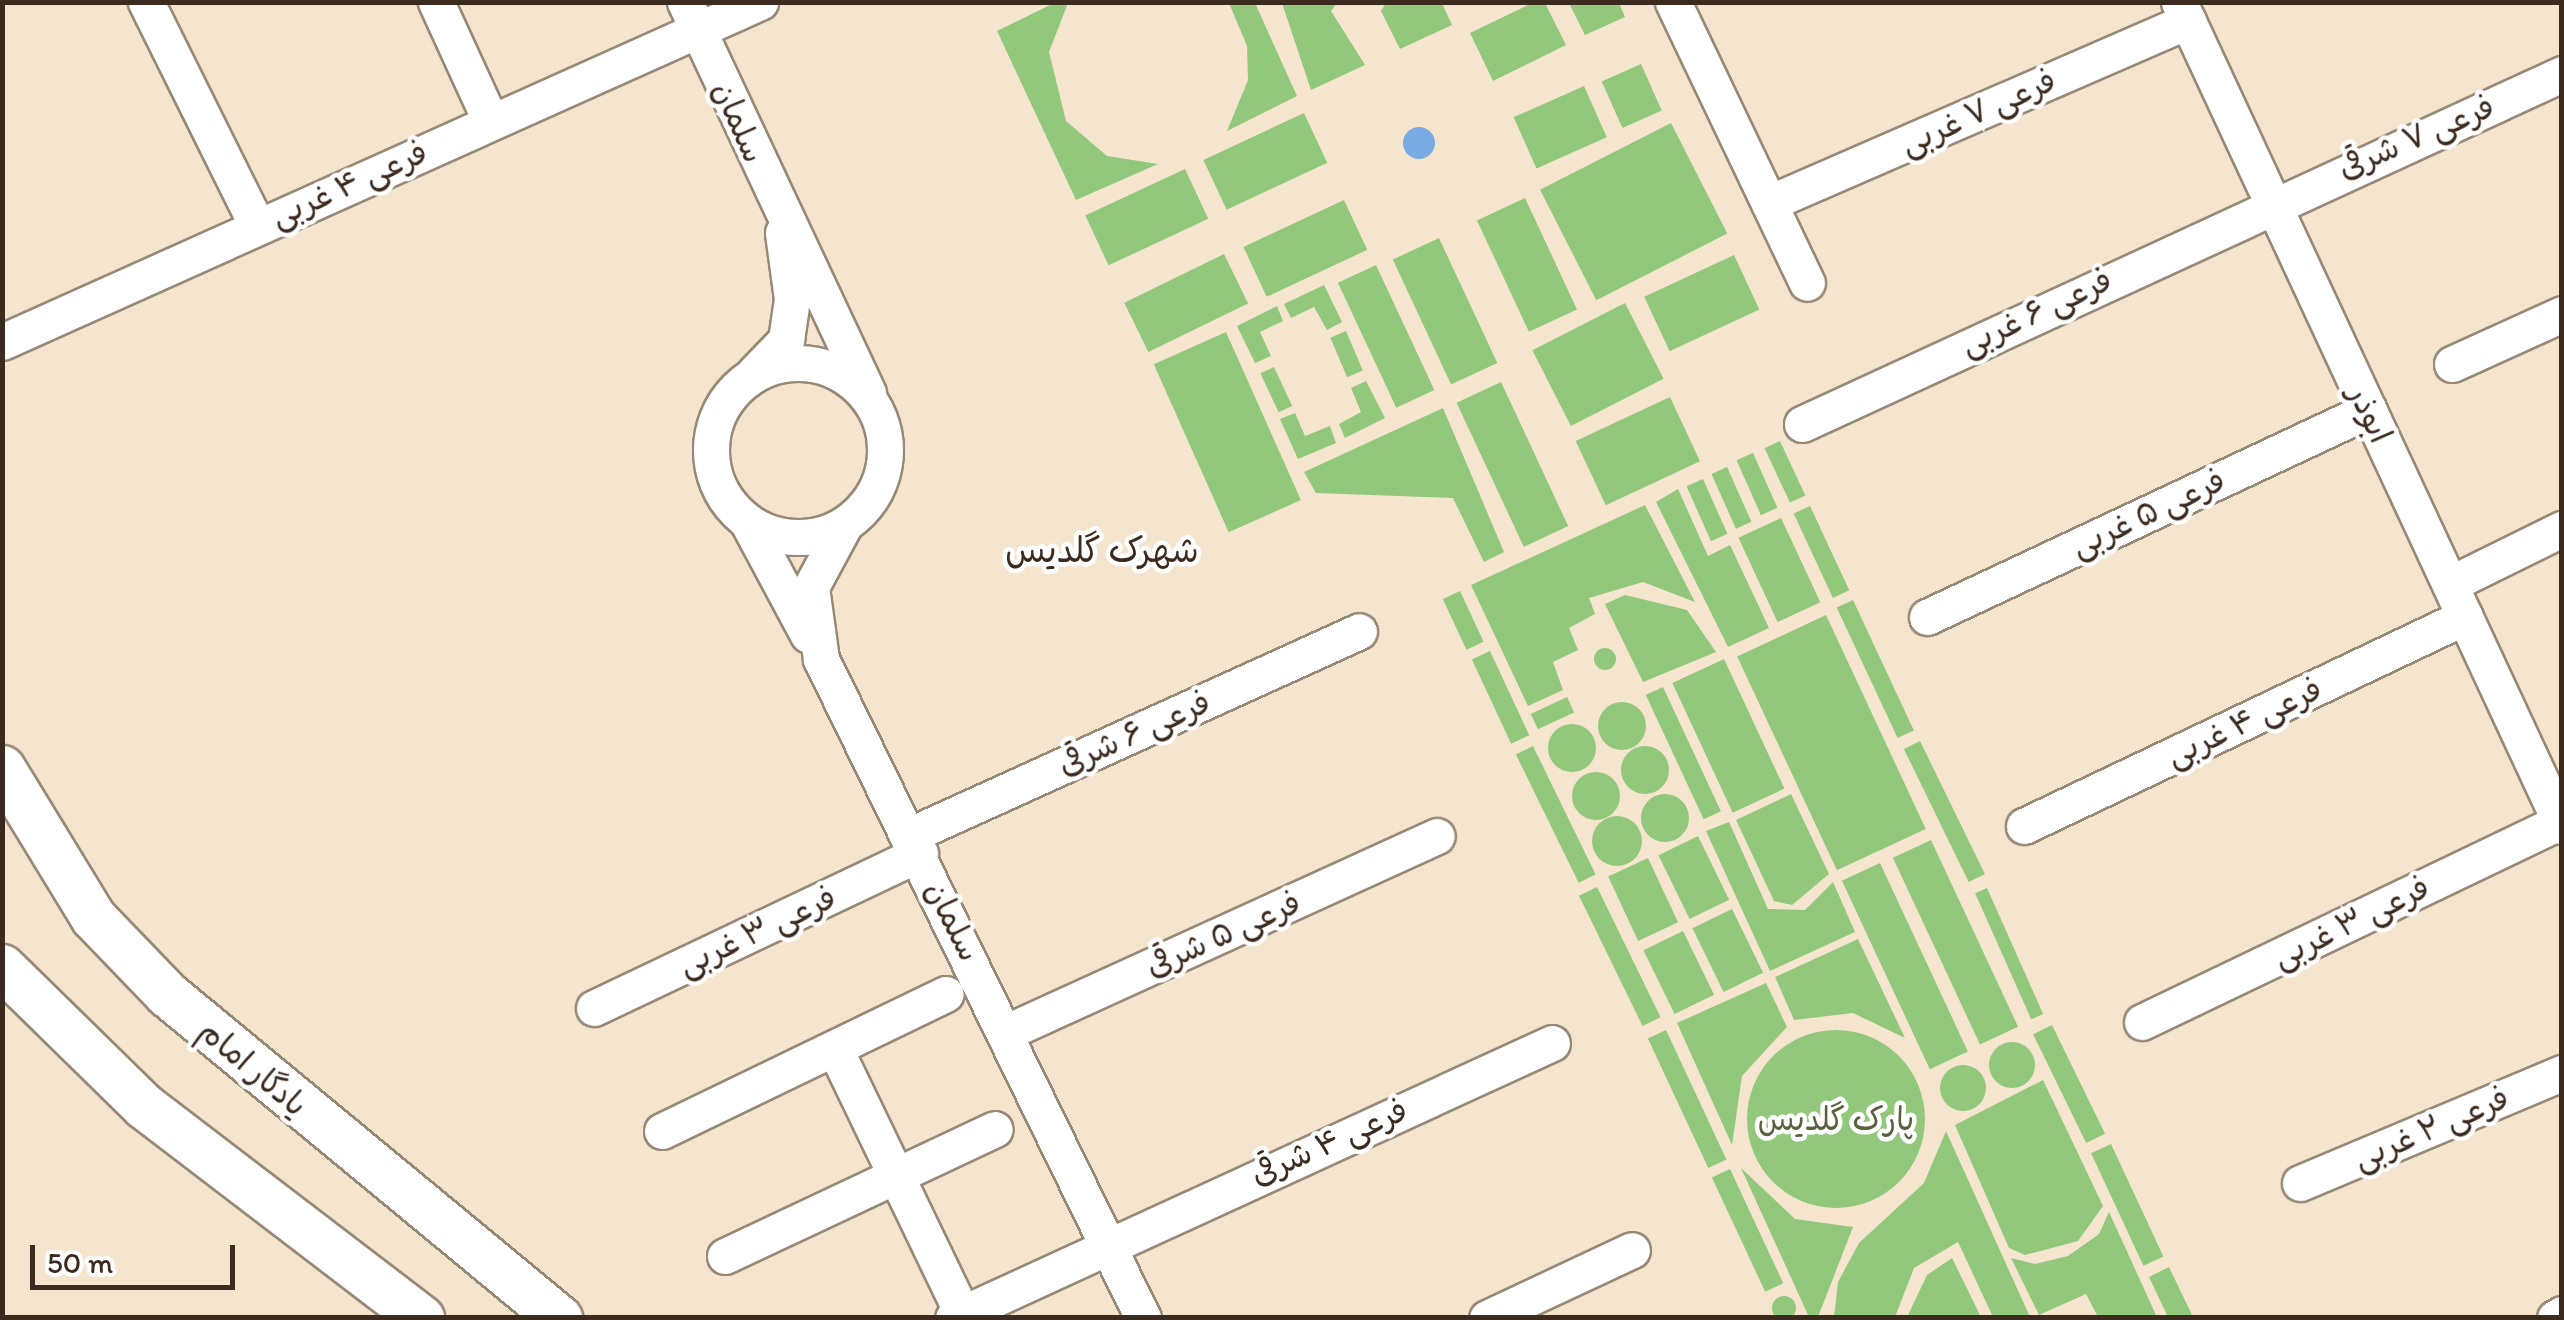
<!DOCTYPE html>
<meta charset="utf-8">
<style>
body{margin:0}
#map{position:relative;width:2564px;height:1320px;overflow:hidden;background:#f5e5ce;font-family:Itim,"Playpen Sans Arabic",sans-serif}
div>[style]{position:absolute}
.green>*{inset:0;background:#92c87b;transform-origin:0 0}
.round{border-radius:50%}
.water>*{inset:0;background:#78aae4}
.roads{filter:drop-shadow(2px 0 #988876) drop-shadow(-2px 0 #988876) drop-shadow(0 2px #988876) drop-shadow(0 -2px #988876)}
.minor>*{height:35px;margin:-17.5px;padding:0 17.5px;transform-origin:17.5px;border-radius:17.5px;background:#fff}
.minor>.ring{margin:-17.5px;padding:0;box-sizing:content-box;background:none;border:35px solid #fff;border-radius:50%}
.major>*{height:45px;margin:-22.5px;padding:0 22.5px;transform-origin:22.5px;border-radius:22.5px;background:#fff}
span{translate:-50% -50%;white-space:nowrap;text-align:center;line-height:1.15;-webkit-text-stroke:9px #fff;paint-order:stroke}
.street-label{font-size:32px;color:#3b2a1e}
.park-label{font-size:32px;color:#59613f}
.neighbourhood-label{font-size:35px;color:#3b2a1e}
.frame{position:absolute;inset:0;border:5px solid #3b2a1e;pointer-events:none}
.scale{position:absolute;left:30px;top:1245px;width:205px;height:45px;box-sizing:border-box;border:5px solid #3b2a1e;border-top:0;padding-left:12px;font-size:30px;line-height:35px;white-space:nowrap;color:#3b2a1e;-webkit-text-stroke:8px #fff;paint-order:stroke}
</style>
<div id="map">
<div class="green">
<div style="clip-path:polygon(1534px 2px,1545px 3px,1566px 45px,1493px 81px,1470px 33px)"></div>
<div style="clip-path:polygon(1054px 3px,1068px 3px,1049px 52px,1066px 121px,1107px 156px,1158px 164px,1076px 200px,997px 31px)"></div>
<div style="clip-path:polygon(1229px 3px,1255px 3px,1297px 96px,1227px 131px,1248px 80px,1247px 46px)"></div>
<div style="clip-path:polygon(1282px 3px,1337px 3px,1331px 11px,1365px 65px,1311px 90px)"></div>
<div style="clip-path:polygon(1386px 3px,1442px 3px,1452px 25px,1400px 49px,1381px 11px)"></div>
<div style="clip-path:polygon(1569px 3px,1619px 3px,1625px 17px,1585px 35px)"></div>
<div style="left:1641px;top:64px;width:51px;height:43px;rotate:66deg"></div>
<div style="left:1584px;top:86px;width:56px;height:77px;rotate:66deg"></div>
<div style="left:1304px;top:113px;width:55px;height:111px;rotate:65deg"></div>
<div style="left:1671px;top:123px;width:124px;height:147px;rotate:63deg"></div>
<div style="left:1185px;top:169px;width:55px;height:110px;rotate:65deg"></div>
<div style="left:1525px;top:198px;width:123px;height:53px;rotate:65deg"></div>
<div style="left:1344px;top:200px;width:55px;height:111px;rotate:65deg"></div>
<div style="left:1439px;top:238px;width:138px;height:51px;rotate:65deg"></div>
<div style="left:1224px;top:254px;width:55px;height:111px;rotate:64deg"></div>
<div style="left:1734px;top:255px;width:60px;height:99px;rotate:65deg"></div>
<div style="left:1376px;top:265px;width:138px;height:42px;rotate:65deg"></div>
<div style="clip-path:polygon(1324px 285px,1342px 322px,1327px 330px,1314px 307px,1291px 318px,1284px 304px)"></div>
<div style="left:1625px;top:303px;width:85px;height:104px;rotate:63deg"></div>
<div style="clip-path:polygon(1277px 306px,1283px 321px,1260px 332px,1271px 356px,1255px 363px,1237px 326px)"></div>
<div style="left:1346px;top:331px;width:43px;height:17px;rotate:67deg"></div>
<div style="left:1226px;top:332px;width:184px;height:79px;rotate:66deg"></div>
<div style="left:1274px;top:367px;width:43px;height:15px;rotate:65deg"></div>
<div style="clip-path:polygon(1366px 381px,1385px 418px,1345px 438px,1339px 424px,1361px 412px,1351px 388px)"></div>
<div style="left:1501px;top:382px;width:159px;height:49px;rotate:65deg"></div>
<div style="left:1670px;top:397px;width:71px;height:104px;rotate:65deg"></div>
<div style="clip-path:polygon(1443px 408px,1504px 552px,1484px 562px,1453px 498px,1316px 493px,1304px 472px)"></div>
<div style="clip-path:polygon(1295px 413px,1305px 436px,1330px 426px,1336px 443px,1298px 459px,1280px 419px)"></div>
<div style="left:1780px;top:441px;width:60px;height:17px;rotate:65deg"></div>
<div style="left:1753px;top:453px;width:60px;height:18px;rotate:66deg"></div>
<div style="left:1727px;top:467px;width:60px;height:17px;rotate:66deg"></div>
<div style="left:1703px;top:479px;width:60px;height:18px;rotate:66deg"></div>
<div style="clip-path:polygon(1678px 489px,1708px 556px,1730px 545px,1769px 628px,1728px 647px,1656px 502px)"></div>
<div style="clip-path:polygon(1645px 505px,1695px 602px,1643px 582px,1589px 598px,1595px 614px,1569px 628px,1578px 650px,1553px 662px,1563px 690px,1528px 706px,1471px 585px)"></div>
<div style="left:1810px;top:506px;width:93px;height:18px;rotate:65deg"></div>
<div style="left:1781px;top:518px;width:93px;height:47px;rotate:65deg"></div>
<div style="left:1460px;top:591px;width:56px;height:19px;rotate:65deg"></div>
<div style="clip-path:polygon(1625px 595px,1687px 610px,1716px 652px,1643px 682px,1605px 604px)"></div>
<div style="left:1853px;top:600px;width:144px;height:18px;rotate:65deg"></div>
<div style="left:1826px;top:615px;width:236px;height:98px;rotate:65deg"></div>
<div class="round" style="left:1594px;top:648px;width:22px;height:22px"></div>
<div style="left:1490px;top:651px;width:93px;height:20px;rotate:65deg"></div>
<div style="left:1724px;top:659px;width:143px;height:57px;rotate:65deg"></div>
<div style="left:1663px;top:687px;width:137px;height:19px;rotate:65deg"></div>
<div style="left:1567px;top:697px;width:17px;height:40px;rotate:65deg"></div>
<div class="round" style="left:1598px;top:702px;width:48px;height:48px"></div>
<div class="round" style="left:1548px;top:724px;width:48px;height:48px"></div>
<div style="left:1920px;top:741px;width:148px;height:18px;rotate:64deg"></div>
<div class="round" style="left:1621px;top:746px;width:48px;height:48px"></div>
<div style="left:1533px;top:746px;width:143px;height:19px;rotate:64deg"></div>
<div class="round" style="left:1572px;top:772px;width:48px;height:48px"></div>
<div class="round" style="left:1641px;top:794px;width:48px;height:48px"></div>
<div style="clip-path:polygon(1791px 794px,1829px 874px,1792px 905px,1774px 901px,1736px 820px)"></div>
<div class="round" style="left:1592px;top:816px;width:50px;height:50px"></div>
<div style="clip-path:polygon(1729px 822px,1768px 909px,1805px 910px,1833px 882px,1855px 932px,1770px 971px,1706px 831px)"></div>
<div style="left:1698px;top:836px;width:71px;height:44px;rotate:64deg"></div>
<div style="left:1931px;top:840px;width:206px;height:42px;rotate:65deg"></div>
<div style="left:1648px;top:858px;width:71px;height:44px;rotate:65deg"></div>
<div style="left:1880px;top:863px;width:208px;height:42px;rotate:65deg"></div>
<div style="left:1597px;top:887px;width:145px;height:20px;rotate:64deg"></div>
<div style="left:1987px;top:888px;width:138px;height:13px;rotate:66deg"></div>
<div style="left:1732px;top:909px;width:71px;height:44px;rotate:64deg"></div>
<div style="left:1683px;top:931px;width:71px;height:44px;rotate:64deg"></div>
<div style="clip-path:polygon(1858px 939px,1905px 1038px,1853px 1013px,1794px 1020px,1775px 977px)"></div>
<div style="clip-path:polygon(1766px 983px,1787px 1027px,1742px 1076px,1732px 1145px,1677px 1023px)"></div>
<div style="left:2052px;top:1025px;width:121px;height:21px;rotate:64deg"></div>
<div class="round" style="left:1747px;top:1030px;width:178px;height:178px"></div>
<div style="left:1666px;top:1030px;width:143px;height:20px;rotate:65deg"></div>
<div class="round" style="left:1989px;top:1042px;width:46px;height:46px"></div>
<div class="round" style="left:1940px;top:1065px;width:46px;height:46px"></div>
<div style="clip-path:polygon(2043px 1080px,2103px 1206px,2078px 1241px,2025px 1255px,2009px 1248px,1955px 1125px)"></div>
<div style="clip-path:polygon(1946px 1131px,2030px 1317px,1993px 1317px,1958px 1242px,1914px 1268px,1895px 1317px,1834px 1317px,1838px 1282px,1859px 1243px,1924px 1183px)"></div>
<div style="left:2111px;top:1144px;width:124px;height:22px;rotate:65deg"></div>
<div style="clip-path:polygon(1741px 1168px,1795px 1219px,1853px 1227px,1818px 1317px,1809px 1317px)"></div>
<div style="left:1730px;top:1169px;width:126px;height:20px;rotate:65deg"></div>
<div style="clip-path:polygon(2109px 1212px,2156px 1315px,2098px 1317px,2086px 1294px,2039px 1315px,2011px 1258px,2035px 1264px,2068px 1256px,2099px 1234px)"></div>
<div style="clip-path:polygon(1952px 1258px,1981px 1317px,1907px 1317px,1927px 1275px)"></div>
<div style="clip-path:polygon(2169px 1267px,2193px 1317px,2168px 1317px,2149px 1277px)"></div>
<div class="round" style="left:1772px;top:1296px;width:24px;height:24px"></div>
</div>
<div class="water">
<div class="round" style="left:1403px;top:127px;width:32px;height:32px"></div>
</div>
<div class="roads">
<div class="minor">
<div style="left:146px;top:2px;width:250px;rotate:63.6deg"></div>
<div style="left:436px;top:2px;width:130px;rotate:65.4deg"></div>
<div style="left:685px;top:2px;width:432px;rotate:64.9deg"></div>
<div style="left:1673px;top:2px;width:311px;rotate:64.5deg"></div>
<div style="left:2179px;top:2px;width:909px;rotate:65.07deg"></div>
<div style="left:1769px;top:203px;width:457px;rotate:-23.5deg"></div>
<div style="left:2px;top:342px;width:831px;rotate:-24.16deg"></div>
<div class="ring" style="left:711px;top:363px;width:139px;height:139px"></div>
<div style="left:2452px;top:364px;width:121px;rotate:-24.4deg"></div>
<div style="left:755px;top:372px;width:45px;rotate:-45.9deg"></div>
<div style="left:786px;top:340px;width:41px;rotate:-81.7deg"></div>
<div style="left:792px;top:299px;width:67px;rotate:-97.8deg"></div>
<div style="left:1802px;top:424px;width:837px;rotate:-24.73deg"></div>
<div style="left:747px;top:521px;width:129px;rotate:61.8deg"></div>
<div style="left:845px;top:524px;width:72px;rotate:118.4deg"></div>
<div style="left:811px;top:587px;width:73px;rotate:82.1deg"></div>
<div style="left:821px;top:659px;width:733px;rotate:63.96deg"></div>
<div style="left:2450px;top:584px;width:125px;rotate:-26.2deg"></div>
<div style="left:1927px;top:617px;width:488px;rotate:-25.1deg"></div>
<div style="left:2024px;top:826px;width:488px;rotate:-25.4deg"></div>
<div style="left:910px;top:835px;width:493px;rotate:-24.4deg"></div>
<div style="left:594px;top:1008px;width:361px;rotate:-25.4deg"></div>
<div style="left:2142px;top:1022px;width:462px;rotate:-25.6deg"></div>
<div style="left:1009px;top:1031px;width:470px;rotate:-24.5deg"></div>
<div style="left:835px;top:1049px;width:293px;rotate:64.3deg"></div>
<div style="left:662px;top:1131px;width:315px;rotate:-25.8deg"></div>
<div style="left:2300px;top:1183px;width:284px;rotate:-22.8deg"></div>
<div style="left:725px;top:1256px;width:298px;rotate:-25.2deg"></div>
<div style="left:953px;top:1318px;width:659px;rotate:-24.66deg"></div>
<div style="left:1487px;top:1318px;width:160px;rotate:-25.1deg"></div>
<div style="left:2555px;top:1318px;width:8px;rotate:-30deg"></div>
</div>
<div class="major">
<div style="left:2px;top:768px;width:175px;rotate:58.6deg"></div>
<div style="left:93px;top:917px;width:107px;rotate:46.1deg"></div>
<div style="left:167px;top:994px;width:509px;rotate:39.57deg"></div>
<div style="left:2px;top:967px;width:199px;rotate:44.4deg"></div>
<div style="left:144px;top:1106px;width:349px;rotate:37.4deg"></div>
</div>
</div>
<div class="street-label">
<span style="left:1978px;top:112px;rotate:-24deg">فرعی ۷ غربی</span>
<span style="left:739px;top:122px;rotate:66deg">سلمان</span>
<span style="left:2416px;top:137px;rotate:-23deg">فرعی ۷ شرقی</span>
<span style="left:349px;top:184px;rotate:-24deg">فرعی ۴ غربی</span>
<span style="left:2036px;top:312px;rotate:-25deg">فرعی ۶ غربی</span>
<span style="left:2370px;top:414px;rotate:65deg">ابوذر</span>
<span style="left:2148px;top:513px;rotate:-25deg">فرعی ۵ غربی</span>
<span style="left:2244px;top:722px;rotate:-25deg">فرعی ۴ غربی</span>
<span style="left:1134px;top:733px;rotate:-24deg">فرعی ۶ شرقی</span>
<span style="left:953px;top:921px;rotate:63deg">سلمان</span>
<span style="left:2351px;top:922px;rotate:-26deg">فرعی ۳ غربی</span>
<span style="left:757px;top:931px;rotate:-25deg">فرعی ۳ غربی</span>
<span style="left:1223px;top:934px;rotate:-24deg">فرعی ۵ شرقی</span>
<span style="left:253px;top:1068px;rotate:40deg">یادگار امام</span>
<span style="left:2431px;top:1128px;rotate:-23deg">فرعی ۲ غربی</span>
<span style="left:1329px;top:1142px;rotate:-24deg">فرعی ۴ شرقی</span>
</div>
<div class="park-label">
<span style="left:1836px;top:1119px">پارک گلدیس</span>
</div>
<div class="neighbourhood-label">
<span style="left:1102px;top:550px">شهرک گلدیس</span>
</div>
<div class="frame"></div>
<div class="scale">50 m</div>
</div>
